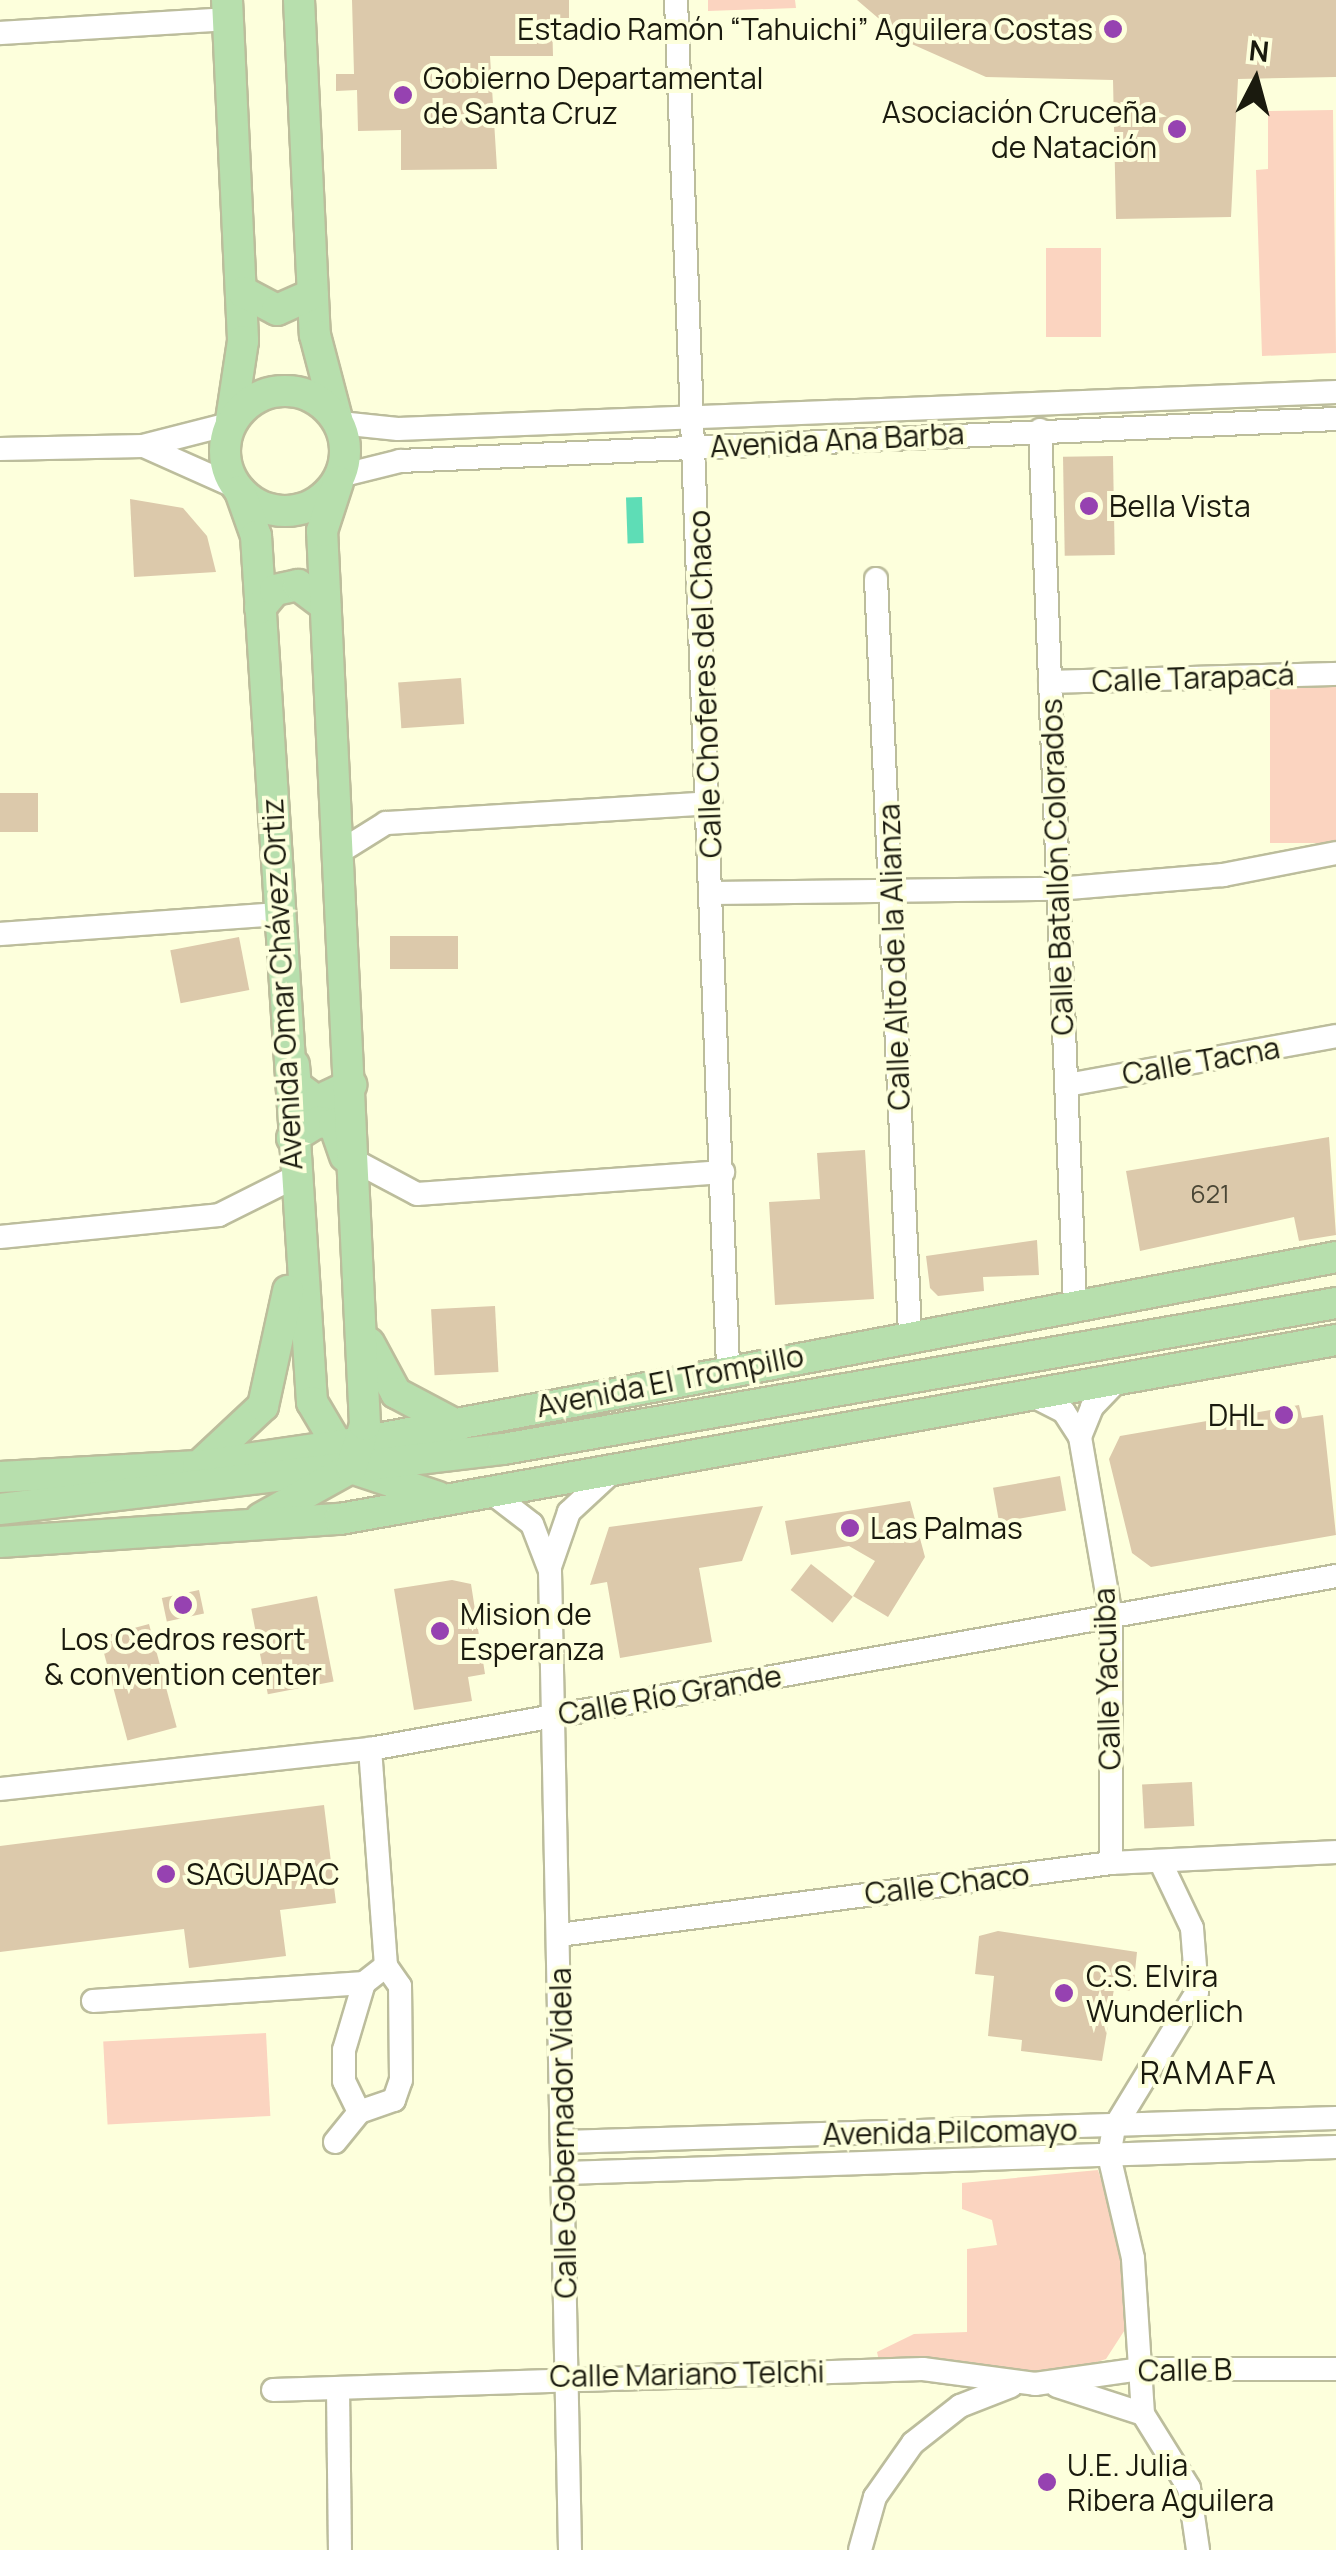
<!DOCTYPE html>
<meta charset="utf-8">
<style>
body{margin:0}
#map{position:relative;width:1336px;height:2550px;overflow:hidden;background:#fdffdc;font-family:Manrope,sans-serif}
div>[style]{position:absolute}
.green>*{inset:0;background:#fbd4c0;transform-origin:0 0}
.water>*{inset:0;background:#5eddb6;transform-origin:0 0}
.building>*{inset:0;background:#dcc9ab;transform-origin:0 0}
.roads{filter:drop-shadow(2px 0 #bcbd9c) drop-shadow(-2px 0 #bcbd9c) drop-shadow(0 2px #bcbd9c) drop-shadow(0 -2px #bcbd9c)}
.minor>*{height:22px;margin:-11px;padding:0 11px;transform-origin:11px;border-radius:11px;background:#fff}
.major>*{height:30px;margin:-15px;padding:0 15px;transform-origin:15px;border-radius:15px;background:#b7dfad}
.major>.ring{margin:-15px;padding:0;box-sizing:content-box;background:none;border:30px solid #b7dfad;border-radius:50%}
.dots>*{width:28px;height:28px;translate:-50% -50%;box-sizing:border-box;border:5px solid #fdffdc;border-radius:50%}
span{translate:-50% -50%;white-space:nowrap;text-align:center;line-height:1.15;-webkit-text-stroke:8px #fdffdc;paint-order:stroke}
.number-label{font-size:25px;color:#4a4635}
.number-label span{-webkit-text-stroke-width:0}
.poi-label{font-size:30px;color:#1a1a0e}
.right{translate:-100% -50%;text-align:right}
.left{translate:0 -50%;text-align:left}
.street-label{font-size:30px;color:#1a1a0e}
.neighbourhood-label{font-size:32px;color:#1a1a0e;letter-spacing:2.5px}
.north{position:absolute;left:1206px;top:30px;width:100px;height:100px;-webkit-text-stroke:8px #fdffdc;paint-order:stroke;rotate:6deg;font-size:28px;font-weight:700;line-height:40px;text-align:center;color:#1a1a0e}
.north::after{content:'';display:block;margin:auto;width:35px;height:45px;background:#1a1a0e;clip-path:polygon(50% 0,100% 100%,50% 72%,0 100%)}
</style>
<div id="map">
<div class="green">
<div style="clip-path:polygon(708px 0,795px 0,796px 8px,708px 11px)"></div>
<div style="clip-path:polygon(1333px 110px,1336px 353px,1262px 356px,1256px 170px,1268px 169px,1268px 111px)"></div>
<div style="left:1046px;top:248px;width:55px;height:89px"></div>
<div style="left:1336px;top:687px;width:156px;height:66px;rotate:90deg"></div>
<div style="left:266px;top:2033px;width:83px;height:163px;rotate:87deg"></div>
<div style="clip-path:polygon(1098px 2170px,1122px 2248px,1128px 2325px,1106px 2359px,1061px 2374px,879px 2361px,877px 2352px,914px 2334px,967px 2332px,967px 2249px,997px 2245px,992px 2220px,962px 2209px,962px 2183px)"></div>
</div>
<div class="water">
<div style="left:642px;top:497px;width:46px;height:16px;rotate:88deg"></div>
</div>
<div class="building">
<div style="clip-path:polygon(352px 0,569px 0,569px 18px,552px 18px,553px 56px,490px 56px,497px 169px,401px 170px,401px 130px,358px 131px,357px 90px,336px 91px,336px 74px,354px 74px)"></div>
<div style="clip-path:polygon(857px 0,1336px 0,1336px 77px,1238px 79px,1231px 217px,1116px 219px,1113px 80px,986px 77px,905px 41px)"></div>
<div style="left:1113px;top:456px;width:99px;height:50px;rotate:89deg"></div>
<div style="clip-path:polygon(130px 499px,183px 508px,207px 536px,216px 572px,134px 577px)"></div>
<div style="left:461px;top:678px;width:46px;height:63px;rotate:86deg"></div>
<div style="left:0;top:793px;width:38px;height:39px"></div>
<div style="left:390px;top:936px;width:68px;height:33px"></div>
<div style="left:239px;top:937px;width:54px;height:70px;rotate:79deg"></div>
<div style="clip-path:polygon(1329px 1137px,1336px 1235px,1299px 1241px,1294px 1217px,1140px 1251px,1126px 1171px)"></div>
<div style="clip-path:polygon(865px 1150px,874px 1299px,775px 1305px,769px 1202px,820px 1199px,817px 1153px)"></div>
<div style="clip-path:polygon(1037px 1240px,1039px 1275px,983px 1277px,984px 1291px,938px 1296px,930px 1288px,926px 1256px)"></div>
<div style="left:495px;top:1306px;width:66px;height:64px;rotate:87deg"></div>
<div style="clip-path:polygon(1299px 1405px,1302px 1418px,1323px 1415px,1336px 1535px,1151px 1567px,1132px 1553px,1109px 1459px,1120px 1436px)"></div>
<div style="left:1060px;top:1476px;width:35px;height:68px;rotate:80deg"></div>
<div style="clip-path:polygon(910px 1501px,925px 1557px,888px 1617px,853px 1596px,875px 1561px,849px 1546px,791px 1555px,785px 1521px)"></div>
<div style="clip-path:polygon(763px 1506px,742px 1561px,699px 1568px,712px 1642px,620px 1658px,607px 1582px,590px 1585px,609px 1527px)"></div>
<div style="left:811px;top:1564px;width:53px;height:33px;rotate:38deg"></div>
<div style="clip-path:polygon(452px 1580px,471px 1584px,485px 1674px,468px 1677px,472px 1701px,414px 1710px,394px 1589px)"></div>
<div style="left:199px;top:1590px;width:24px;height:38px;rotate:78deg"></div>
<div style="left:317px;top:1596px;width:87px;height:67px;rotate:79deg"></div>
<div style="left:149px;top:1624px;width:107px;height:51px;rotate:75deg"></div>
<div style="left:1192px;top:1782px;width:44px;height:50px;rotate:87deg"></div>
<div style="clip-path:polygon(324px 1805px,336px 1903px,280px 1910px,286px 1956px,189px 1968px,184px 1929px,0 1952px,0 1846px)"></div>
<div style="clip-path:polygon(998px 1931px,1137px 1952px,1133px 1991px,1114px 1989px,1102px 2061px,1021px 2051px,1022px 2040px,988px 2036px,994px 1976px,975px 1974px,979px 1936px)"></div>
</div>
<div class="roads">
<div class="minor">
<div style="left:676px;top:0;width:1369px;rotate:87.82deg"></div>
<div style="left:0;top:33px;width:227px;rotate:-3.5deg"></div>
<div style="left:340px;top:423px;width:58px;rotate:5.9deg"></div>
<div style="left:398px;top:429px;width:939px;rotate:-2.26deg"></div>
<div style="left:1040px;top:430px;width:876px;rotate:87.71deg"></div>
<div style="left:146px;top:447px;width:98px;rotate:24deg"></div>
<div style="left:0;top:449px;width:143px;rotate:-1.2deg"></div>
<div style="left:143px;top:446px;width:89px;rotate:-14.3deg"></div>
<div style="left:340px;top:476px;width:62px;rotate:-14deg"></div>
<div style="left:400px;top:461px;width:937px;rotate:-2.57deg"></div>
<div style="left:876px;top:579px;width:757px;rotate:87.42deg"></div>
<div style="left:1050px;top:682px;width:286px;rotate:-1.6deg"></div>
<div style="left:341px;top:851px;width:53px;rotate:-31.9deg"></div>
<div style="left:386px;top:823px;width:325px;rotate:-3.5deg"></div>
<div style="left:713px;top:893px;width:344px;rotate:-0.7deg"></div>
<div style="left:1057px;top:889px;width:167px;rotate:-4.8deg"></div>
<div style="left:1223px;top:875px;width:115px;rotate:-11deg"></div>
<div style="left:0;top:934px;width:279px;rotate:-4.1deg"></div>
<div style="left:1067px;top:1085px;width:273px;rotate:-10.3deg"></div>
<div style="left:355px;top:1161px;width:70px;rotate:28deg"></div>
<div style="left:417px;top:1194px;width:307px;rotate:-4.1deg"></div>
<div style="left:0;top:1237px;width:220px;rotate:-5.7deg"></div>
<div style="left:219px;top:1215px;width:83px;rotate:-26.6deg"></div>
<div style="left:1031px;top:1395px;width:37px;rotate:27deg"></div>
<div style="left:1064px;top:1412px;width:30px;rotate:57deg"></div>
<div style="left:1080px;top:1437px;width:182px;rotate:80.2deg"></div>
<div style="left:1111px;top:1616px;width:247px;rotate:90deg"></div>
<div style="left:1080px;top:1437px;width:32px;rotate:-68deg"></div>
<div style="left:1092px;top:1407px;width:39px;rotate:-46deg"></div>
<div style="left:493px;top:1494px;width:49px;rotate:37.6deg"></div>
<div style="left:532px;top:1524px;width:50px;rotate:69deg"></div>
<div style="left:550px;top:1571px;width:979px;rotate:88.83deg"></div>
<div style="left:550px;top:1567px;width:58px;rotate:-70.9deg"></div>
<div style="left:569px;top:1512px;width:59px;rotate:-42.9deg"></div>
<div style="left:0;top:1789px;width:372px;rotate:-6.2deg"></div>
<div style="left:370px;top:1749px;width:981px;rotate:-10.15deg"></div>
<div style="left:559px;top:1935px;width:557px;rotate:-7.43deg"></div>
<div style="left:1111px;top:1863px;width:225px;rotate:-2.8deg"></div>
<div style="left:93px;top:2001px;width:272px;rotate:-3.8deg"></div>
<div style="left:364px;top:1983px;width:28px;rotate:-38deg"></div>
<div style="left:386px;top:1966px;width:218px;rotate:-94.2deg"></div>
<div style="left:359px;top:2112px;width:37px;rotate:-19deg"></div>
<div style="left:394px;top:2100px;width:21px;rotate:-71deg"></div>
<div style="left:401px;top:2080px;width:94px;rotate:-90.6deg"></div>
<div style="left:400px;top:1986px;width:24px;rotate:-125deg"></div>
<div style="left:335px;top:2142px;width:38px;rotate:-51deg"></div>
<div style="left:359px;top:2112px;width:34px;rotate:-116deg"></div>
<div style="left:344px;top:2081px;width:31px;rotate:-90deg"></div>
<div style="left:344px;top:2050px;width:70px;rotate:-73.4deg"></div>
<div style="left:564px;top:2142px;width:772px;rotate:-1.78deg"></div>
<div style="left:566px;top:2173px;width:770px;rotate:-1.93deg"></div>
<div style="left:1057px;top:2386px;width:90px;rotate:18deg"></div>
<div style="left:1143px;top:2414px;width:87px;rotate:58.1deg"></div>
<div style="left:1189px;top:2488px;width:63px;rotate:81.7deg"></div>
<div style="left:338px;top:2388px;width:162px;rotate:89.3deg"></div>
<div style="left:273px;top:2390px;width:650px;rotate:-1.85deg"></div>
<div style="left:923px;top:2369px;width:113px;rotate:7.6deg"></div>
<div style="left:1035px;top:2384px;width:106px;rotate:-8.1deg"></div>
<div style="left:1140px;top:2369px;width:196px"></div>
<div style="left:1143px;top:2414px;width:156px;rotate:-93.7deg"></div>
<div style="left:1133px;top:2258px;width:105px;rotate:-103.2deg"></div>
<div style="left:1109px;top:2156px;width:28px;rotate:-80deg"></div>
<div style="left:1114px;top:2128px;width:159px;rotate:-58.6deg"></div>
<div style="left:1197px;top:1992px;width:64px;rotate:-94.5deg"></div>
<div style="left:1192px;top:1928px;width:74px;rotate:-115.5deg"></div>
<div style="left:860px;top:2550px;width:55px;rotate:-74.2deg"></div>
<div style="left:875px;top:2497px;width:66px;rotate:-54.9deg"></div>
<div style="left:913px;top:2443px;width:60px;rotate:-38.2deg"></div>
<div style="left:960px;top:2406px;width:55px;rotate:-21.4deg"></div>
</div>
<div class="major">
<div style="left:227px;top:0;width:341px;rotate:87.3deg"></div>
<div style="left:243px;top:341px;width:80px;rotate:98.6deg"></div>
<div style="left:299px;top:0;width:335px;rotate:87.3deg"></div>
<div style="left:315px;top:335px;width:87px;rotate:75.3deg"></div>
<div style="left:243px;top:292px;width:38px;rotate:28deg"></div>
<div style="left:277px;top:310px;width:39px;rotate:-24deg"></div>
<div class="ring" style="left:225px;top:391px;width:90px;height:90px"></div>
<div style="left:240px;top:491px;width:48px;rotate:70.4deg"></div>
<div style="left:256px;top:536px;width:868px;rotate:86.3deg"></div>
<div style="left:312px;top:1402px;width:77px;rotate:59.4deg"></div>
<div style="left:351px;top:1468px;width:92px;rotate:18.4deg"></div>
<div style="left:260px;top:608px;width:23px;rotate:-50deg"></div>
<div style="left:275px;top:590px;width:24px;rotate:-12deg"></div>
<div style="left:298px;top:585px;width:34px;rotate:37deg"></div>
<div style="left:294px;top:1065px;width:21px;rotate:85deg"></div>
<div style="left:296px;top:1086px;width:26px;rotate:36deg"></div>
<div style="left:317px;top:1101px;width:38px;rotate:-25deg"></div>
<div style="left:292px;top:1138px;width:31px;rotate:-32deg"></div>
<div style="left:318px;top:1122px;width:16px;rotate:7deg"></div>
<div style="left:334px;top:1124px;width:34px;rotate:71deg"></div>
<div style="left:369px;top:1343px;width:57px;rotate:61.6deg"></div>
<div style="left:396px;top:1393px;width:70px;rotate:28deg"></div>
<div style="left:201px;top:1464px;width:85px;rotate:-43.1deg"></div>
<div style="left:263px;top:1406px;width:118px;rotate:-77.7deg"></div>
<div style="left:0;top:1477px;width:198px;rotate:-3.2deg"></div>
<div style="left:198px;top:1466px;width:166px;rotate:-8.3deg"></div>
<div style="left:362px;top:1442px;width:991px;rotate:-10.75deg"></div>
<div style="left:0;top:1509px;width:507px;rotate:-6.8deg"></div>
<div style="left:503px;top:1449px;width:846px;rotate:-9.94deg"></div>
<div style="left:261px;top:1518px;width:103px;rotate:-29.1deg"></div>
<div style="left:351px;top:1468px;width:45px;rotate:-72deg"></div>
<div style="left:365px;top:1425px;width:895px;rotate:-92.75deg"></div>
<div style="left:322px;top:531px;width:52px;rotate:-71.9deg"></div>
<div style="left:0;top:1542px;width:341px;rotate:-3.9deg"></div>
<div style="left:340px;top:1519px;width:1012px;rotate:-10.19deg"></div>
</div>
</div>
<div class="dots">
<div style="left:1113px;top:29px;background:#9642b1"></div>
<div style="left:403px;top:95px;background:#9642b1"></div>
<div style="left:1177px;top:129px;background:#9642b1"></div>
<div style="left:1089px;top:506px;background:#9642b1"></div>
<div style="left:1284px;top:1415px;background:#9642b1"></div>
<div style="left:850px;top:1528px;background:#9642b1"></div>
<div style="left:183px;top:1605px;background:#9642b1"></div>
<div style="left:440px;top:1631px;background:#9642b1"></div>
<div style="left:166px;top:1874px;background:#9642b1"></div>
<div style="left:1064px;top:1993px;background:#9642b1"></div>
<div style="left:1047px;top:2482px;background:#9642b1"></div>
</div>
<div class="number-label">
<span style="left:1210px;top:1194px">621</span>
</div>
<div class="poi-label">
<span class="right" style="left:1093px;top:29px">Estadio Ramón “Tahuichi” Aguilera Costas</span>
<span class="left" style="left:423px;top:95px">Gobierno Departamental<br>de Santa Cruz</span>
<span class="right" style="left:1157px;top:129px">Asociación Cruceña<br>de Natación</span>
<span class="left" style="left:1109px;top:506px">Bella Vista</span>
<span class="right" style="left:1264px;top:1415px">DHL</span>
<span class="left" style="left:870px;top:1528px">Las Palmas</span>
<span class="left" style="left:460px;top:1631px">Mision de<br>Esperanza</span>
<span style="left:183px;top:1656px">Los Cedros resort<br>&amp; convention center</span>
<span class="left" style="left:186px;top:1874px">SAGUAPAC</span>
<span class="left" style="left:1086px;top:1993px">C.S. Elvira<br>Wunderlich</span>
<span class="left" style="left:1067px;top:2482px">U.E. Julia<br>Ribera Aguilera</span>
</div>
<div class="street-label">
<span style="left:837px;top:440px;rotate:-3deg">Avenida Ana Barba</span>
<span style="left:1193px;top:678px;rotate:-2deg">Calle Tarapacá</span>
<span style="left:705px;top:684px;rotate:-92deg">Calle Choferes del Chaco</span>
<span style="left:1057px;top:867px;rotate:-92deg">Calle Batallón Colorados</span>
<span style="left:894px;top:957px;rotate:-92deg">Calle Alto de la Alianza</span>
<span style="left:282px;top:984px;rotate:-93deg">Avenida Omar Chávez Ortiz</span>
<span style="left:1201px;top:1061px;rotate:-10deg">Calle Tacna</span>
<span style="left:670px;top:1381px;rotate:-11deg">Avenida El Trompillo</span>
<span style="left:1107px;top:1679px;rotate:-92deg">Calle Yacuiba</span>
<span style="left:670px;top:1695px;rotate:-10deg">Calle Río Grande</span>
<span style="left:947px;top:1884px;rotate:-7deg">Calle Chaco</span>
<span style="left:950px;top:2132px;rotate:-1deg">Avenida Pilcomayo</span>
<span style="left:563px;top:2133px;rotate:-91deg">Calle Gobernador Videla</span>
<span style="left:1185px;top:2370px;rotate:-1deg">Calle B</span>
<span style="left:687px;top:2374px;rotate:-1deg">Calle Mariano Telchi</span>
</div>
<div class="neighbourhood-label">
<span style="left:1209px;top:2072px">RAMAFA</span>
</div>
<div class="north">N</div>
</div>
